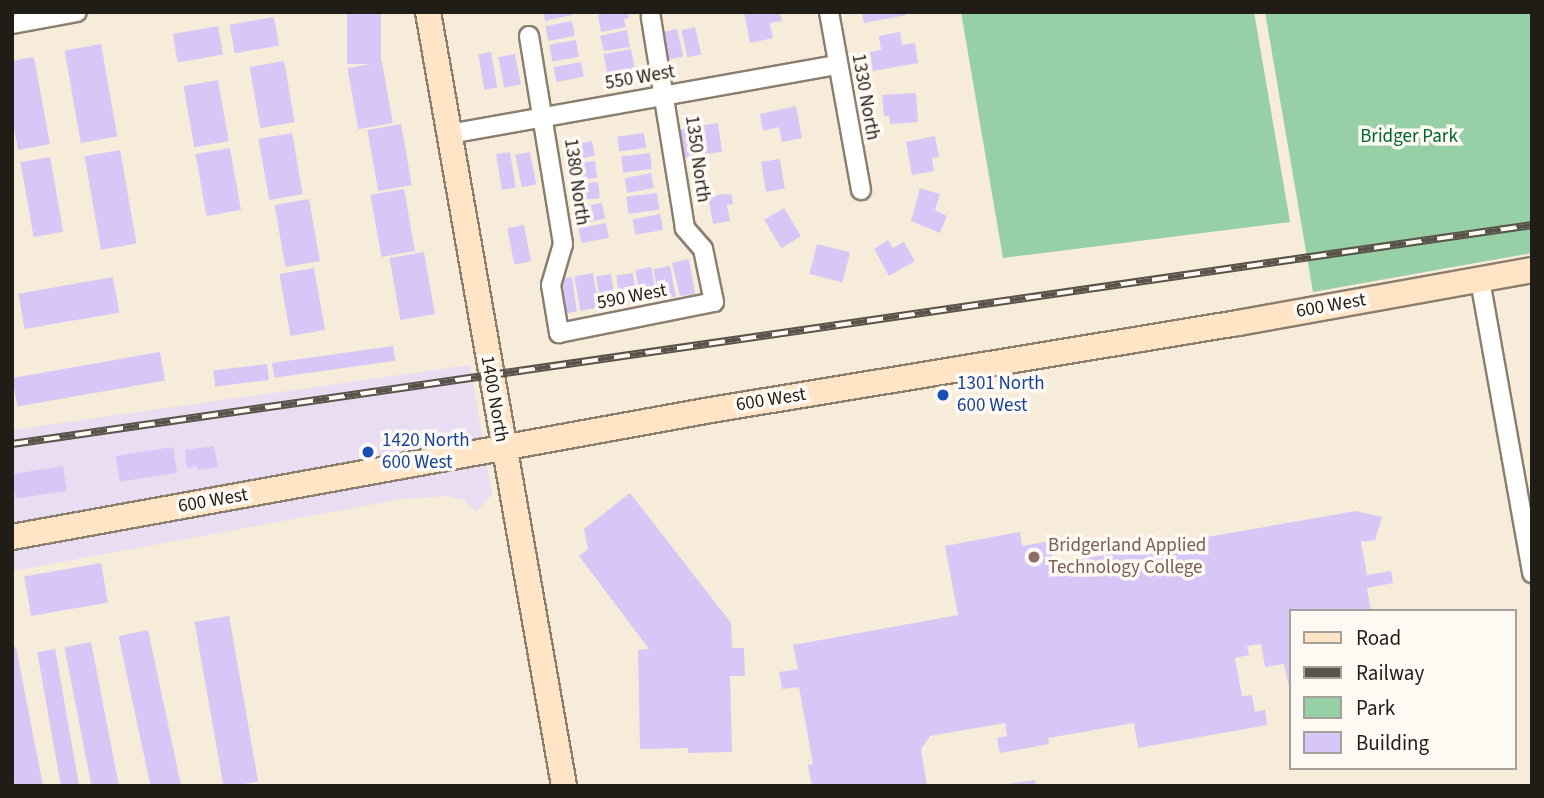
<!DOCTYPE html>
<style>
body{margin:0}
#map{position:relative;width:1544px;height:798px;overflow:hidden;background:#f7ebd9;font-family:"Source Sans 3",sans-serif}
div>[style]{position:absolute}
.commercial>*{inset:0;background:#e9ddf1}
.green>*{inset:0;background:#97cfa7}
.building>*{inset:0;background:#d7c7f6;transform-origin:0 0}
.roads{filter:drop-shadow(2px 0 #8a7f6f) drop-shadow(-2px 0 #8a7f6f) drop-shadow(0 2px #8a7f6f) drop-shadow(0 -2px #8a7f6f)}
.street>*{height:18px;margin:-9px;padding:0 9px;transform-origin:9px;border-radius:9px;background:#fff}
.secondary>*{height:24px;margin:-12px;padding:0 12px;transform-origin:12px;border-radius:12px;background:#ffe5c6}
.rail>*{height:8px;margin-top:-4px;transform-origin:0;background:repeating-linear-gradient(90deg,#fef9f2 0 16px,#5a534a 0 32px);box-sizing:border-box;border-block:2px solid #5a534a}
.dots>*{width:19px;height:19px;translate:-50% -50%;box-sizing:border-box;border:4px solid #fef9f2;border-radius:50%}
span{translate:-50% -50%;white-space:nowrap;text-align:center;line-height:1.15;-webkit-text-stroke:7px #fef9f2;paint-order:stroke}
.street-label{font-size:19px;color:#201c16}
.park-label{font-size:19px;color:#016433}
.transit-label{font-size:19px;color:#164399}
.left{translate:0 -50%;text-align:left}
.education-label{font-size:19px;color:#785e54}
.frame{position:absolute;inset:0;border:14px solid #201c16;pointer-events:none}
.legend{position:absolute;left:1289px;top:609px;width:228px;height:161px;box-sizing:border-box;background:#fef9f2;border:2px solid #a5a19a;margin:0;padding:9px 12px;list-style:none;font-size:21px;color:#201c16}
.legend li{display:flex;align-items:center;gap:14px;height:35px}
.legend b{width:35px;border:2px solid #a5a19a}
</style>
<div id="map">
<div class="commercial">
<div style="clip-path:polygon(470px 365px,492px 494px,476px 512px,464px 500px,448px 496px,402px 499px,12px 571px,12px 430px)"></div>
</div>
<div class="green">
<div style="clip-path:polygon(961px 12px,1254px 12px,1290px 222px,1003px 258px)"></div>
<div style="clip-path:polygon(1265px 12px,1532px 12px,1532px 253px,1313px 292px)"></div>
</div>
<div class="building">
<div style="left:347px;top:12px;width:34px;height:52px"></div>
<div style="clip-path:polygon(544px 12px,571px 12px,572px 15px,545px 21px)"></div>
<div style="clip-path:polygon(611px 12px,628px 12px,629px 18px,624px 19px,626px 27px,601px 32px,598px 15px)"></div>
<div style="clip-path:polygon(744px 12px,780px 12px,782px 21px,770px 23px,773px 38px,750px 43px)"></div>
<div style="clip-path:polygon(862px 12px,906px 12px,906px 15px,864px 23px)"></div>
<div style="left:274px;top:17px;width:29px;height:45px;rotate:80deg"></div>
<div style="left:572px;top:21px;width:15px;height:27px;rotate:79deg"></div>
<div style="left:218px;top:26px;width:29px;height:46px;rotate:80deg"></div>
<div style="left:695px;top:27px;width:28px;height:14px;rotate:77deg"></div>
<div style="left:677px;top:29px;width:28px;height:15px;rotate:77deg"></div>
<div style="clip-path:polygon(627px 30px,630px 47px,604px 51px,600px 36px)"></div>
<div style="clip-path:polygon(900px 32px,902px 45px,915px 43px,918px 63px,873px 71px,870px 52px,881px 50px,879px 36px)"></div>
<div style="left:576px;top:40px;width:17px;height:27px;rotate:80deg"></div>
<div style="left:101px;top:44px;width:94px;height:37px;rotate:80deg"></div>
<div style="left:631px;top:49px;width:20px;height:28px;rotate:79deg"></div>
<div style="left:491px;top:52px;width:36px;height:13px;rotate:80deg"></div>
<div style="left:515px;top:54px;width:31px;height:17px;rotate:79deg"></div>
<div style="clip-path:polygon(34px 57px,50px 144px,18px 150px,12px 117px,12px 61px)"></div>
<div style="left:284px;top:61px;width:62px;height:35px;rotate:80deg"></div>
<div style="left:382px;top:62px;width:62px;height:35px;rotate:80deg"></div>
<div style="left:581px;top:62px;width:15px;height:28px;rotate:79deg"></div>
<div style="left:218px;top:80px;width:62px;height:35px;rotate:80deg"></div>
<div style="clip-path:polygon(916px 93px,918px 122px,890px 124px,889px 116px,884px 116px,882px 95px)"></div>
<div style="clip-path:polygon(796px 106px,802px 138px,782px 142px,779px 127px,763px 131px,760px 114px)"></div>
<div style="left:718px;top:123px;width:29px;height:19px;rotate:82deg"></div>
<div style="left:401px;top:124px;width:62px;height:34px;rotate:80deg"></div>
<div style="left:697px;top:127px;width:29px;height:19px;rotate:82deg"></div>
<div style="left:292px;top:133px;width:62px;height:34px;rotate:80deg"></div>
<div style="left:644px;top:133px;width:15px;height:27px;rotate:82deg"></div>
<div style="clip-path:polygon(935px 136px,939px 157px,932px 158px,934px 171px,912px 175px,906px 142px)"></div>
<div style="left:592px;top:141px;width:15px;height:27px;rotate:79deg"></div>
<div style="left:230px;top:148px;width:63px;height:35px;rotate:80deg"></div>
<div style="left:120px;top:150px;width:95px;height:36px;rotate:80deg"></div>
<div style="left:510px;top:152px;width:36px;height:14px;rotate:81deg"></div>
<div style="left:530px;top:152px;width:33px;height:15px;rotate:79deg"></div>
<div style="left:650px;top:153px;width:16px;height:29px;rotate:83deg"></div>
<div style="left:50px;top:157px;width:76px;height:30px;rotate:80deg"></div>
<div style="left:780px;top:159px;width:30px;height:19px;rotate:81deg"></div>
<div style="left:595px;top:161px;width:17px;height:27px;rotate:83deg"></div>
<div style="left:651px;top:173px;width:15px;height:27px;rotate:79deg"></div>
<div style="left:598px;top:182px;width:16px;height:26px;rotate:83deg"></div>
<div style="clip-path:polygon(920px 188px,940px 194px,935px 210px,947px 216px,940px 233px,911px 221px)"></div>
<div style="left:404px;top:189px;width:63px;height:34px;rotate:80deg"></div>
<div style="left:657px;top:193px;width:17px;height:31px;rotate:83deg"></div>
<div style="clip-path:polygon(725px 194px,732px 195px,733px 204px,727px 205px,730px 221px,713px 224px,708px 197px)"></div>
<div style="left:309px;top:199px;width:63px;height:35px;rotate:80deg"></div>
<div style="left:602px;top:203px;width:16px;height:26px;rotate:79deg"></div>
<div style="left:784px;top:208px;width:33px;height:23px;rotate:59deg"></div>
<div style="left:660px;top:214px;width:16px;height:28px;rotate:79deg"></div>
<div style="left:606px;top:223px;width:15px;height:28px;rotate:79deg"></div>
<div style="left:524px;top:225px;width:37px;height:17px;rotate:79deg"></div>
<div style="clip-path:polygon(888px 240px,893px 248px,904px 242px,915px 261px,889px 276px,874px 249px)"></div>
<div style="left:817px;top:244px;width:34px;height:31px;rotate:14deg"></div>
<div style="left:424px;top:252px;width:63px;height:35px;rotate:80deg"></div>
<div style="clip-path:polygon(689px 259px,695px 294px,680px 296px,672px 263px)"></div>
<div style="left:670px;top:266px;width:31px;height:17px;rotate:79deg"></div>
<div style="left:651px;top:267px;width:32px;height:16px;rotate:79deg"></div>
<div style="left:314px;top:268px;width:63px;height:35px;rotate:80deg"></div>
<div style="left:593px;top:273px;width:35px;height:19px;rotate:80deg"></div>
<div style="left:633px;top:273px;width:28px;height:17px;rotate:82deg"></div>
<div style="left:611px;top:274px;width:30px;height:15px;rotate:81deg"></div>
<div style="left:113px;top:277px;width:36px;height:96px;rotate:80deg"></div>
<div style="left:572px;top:277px;width:35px;height:16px;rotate:82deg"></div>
<div style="left:393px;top:346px;width:15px;height:122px;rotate:82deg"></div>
<div style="left:160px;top:352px;width:29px;height:150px;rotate:80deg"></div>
<div style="left:267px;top:364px;width:16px;height:54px;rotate:83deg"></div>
<div style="clip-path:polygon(214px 446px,218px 467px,198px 470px,197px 466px,187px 468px,185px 450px)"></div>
<div style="left:173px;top:447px;width:26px;height:58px;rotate:81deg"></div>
<div style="left:63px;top:466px;width:25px;height:52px;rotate:81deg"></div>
<div style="clip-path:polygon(630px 493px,731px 623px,732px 648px,744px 648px,745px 676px,730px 676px,732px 752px,688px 753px,688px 748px,640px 749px,638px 650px,649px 649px,579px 556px,588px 549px,584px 529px)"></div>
<div style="clip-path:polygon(1356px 511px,1382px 517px,1375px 540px,1361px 542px,1367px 575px,1391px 571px,1393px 583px,1367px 588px,1371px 611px,1290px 611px,1290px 692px,1284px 664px,1265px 667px,1261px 644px,1247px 646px,1249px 655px,1235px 658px,1242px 696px,1252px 695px,1255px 712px,1265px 710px,1267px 725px,1138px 748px,1134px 723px,1048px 738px,1049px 744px,1000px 753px,997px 738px,1007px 736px,1005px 723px,930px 736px,921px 749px,927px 786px,812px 786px,808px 765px,813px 764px,799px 687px,782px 689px,779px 672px,798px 669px,793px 645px,958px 615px,945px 546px,1020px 532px,1022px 546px,1050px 541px,1053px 564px)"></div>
<div style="left:101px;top:563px;width:40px;height:78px;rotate:80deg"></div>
<div style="left:229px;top:616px;width:168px;height:35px;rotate:80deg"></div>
<div style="left:148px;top:630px;width:159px;height:30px;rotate:78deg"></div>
<div style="left:91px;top:642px;width:147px;height:27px;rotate:79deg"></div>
<div style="clip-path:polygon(16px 647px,43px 786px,15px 786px,12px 771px,12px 648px)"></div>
<div style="left:55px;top:649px;width:139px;height:18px;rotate:80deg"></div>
<div style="clip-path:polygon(1035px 780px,1036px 786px,1007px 786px,1007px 784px)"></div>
</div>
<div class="roads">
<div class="street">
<div style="left:829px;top:12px;width:181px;rotate:79.8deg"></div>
<div style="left:12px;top:24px;width:66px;rotate:-10.5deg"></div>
<div style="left:529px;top:36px;width:211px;rotate:80.7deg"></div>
<div style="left:563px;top:244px;width:43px;rotate:106.3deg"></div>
<div style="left:551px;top:285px;width:49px;rotate:80.5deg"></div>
<div style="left:559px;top:333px;width:158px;rotate:-11.3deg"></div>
<div style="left:714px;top:302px;width:54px;rotate:-101.7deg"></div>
<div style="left:703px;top:249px;width:28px;rotate:-131deg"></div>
<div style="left:685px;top:228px;width:214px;rotate:-99.2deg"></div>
<div style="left:449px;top:134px;width:395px;rotate:-10.1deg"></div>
<div style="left:1480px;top:280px;width:298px;rotate:79.9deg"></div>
</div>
<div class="secondary">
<div style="left:428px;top:12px;width:786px;rotate:80.03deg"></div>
<div style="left:12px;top:537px;width:704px;rotate:-10.3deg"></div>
<div style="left:705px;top:411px;width:540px;rotate:-9.38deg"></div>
<div style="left:1238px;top:323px;width:299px;rotate:-10.2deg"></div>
</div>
</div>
<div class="rail">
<div style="left:12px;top:444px;width:1536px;rotate:-8.2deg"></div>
</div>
<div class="dots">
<div style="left:943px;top:395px;background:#1a4fb4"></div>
<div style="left:368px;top:452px;background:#1a4fb4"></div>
<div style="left:1034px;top:557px;background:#8d6e63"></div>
</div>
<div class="street-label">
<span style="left:640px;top:78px;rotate:-10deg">550 West</span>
<span style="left:865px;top:97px;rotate:80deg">1330 North</span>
<span style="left:697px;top:159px;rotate:82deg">1350 North</span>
<span style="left:576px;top:182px;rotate:82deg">1380 North</span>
<span style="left:632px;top:297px;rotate:-11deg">590 West</span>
<span style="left:1331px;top:306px;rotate:-10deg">600 West</span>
<span style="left:494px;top:399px;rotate:80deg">1400 North</span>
<span style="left:771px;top:400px;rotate:-9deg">600 West</span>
<span style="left:213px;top:501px;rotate:-10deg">600 West</span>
</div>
<div class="park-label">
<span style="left:1409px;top:137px">Bridger Park</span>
</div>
<div class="transit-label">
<span class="left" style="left:957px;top:395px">1301 North<br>600 West</span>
<span class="left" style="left:382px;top:452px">1420 North<br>600 West</span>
</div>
<div class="education-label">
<span class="left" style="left:1048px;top:557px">Bridgerland Applied<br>Technology College</span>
</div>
<div class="frame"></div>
<ul class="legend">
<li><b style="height:9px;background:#ffe5c6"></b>Road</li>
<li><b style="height:9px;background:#5a534a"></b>Railway</li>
<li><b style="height:19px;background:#97cfa7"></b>Park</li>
<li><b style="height:19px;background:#d7c7f6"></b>Building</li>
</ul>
</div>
